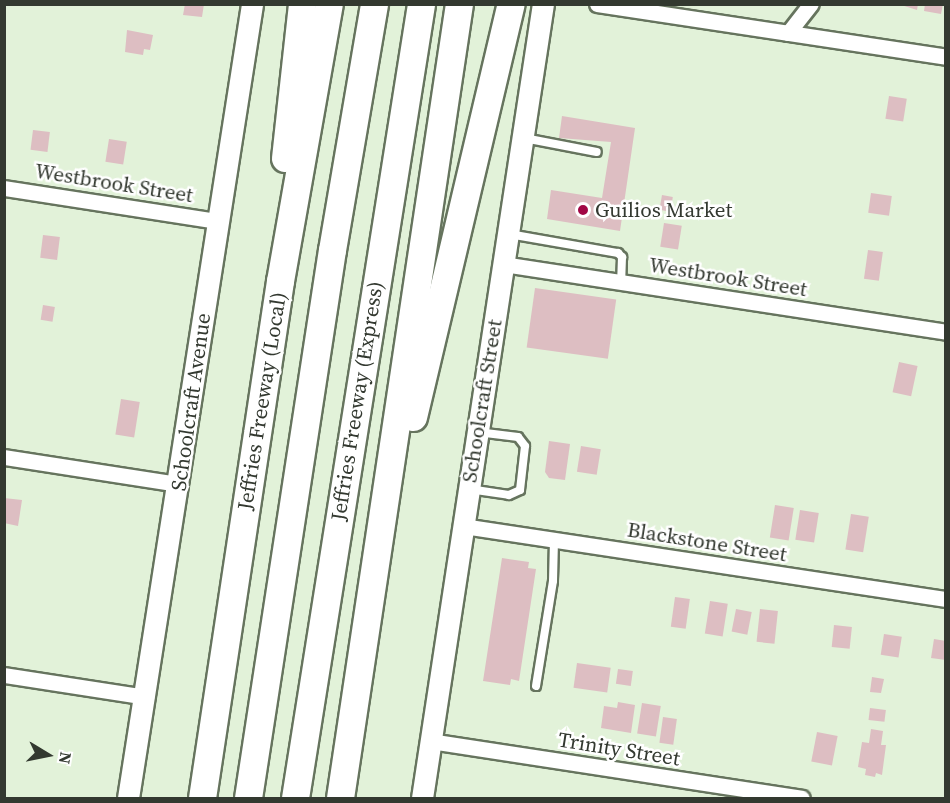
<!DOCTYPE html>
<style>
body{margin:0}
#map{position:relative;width:950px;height:803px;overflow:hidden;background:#e2f2d9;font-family:"Source Serif 4",serif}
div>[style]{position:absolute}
.building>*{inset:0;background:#ddbec2;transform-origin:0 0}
.roads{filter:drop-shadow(2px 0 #66745e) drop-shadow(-2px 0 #66745e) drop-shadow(0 2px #66745e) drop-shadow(0 -2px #66745e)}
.lane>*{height:8px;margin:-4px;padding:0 4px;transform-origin:4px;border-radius:4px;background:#fff}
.street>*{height:15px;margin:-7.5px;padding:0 7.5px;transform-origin:7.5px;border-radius:7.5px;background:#fff}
.secondary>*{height:21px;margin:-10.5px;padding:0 10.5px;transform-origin:10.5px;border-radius:10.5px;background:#fff}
.highway>*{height:27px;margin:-13.5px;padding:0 13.5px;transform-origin:13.5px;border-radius:13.5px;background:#fff}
.dots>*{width:16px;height:16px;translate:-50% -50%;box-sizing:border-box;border:3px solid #fff;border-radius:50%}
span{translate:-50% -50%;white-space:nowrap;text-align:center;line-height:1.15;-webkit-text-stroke:5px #fff;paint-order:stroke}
.street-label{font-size:21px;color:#333930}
.poi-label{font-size:21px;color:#333930}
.left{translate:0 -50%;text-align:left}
.frame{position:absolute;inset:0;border:6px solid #333930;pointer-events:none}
.north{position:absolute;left:18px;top:725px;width:60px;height:60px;-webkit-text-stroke:4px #fff;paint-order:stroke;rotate:100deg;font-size:16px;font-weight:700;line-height:24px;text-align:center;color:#333930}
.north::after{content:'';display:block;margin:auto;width:21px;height:27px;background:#333930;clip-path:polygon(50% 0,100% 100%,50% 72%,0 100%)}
</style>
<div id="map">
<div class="building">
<div style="clip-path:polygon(185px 4px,204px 4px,202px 17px,183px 15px)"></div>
<div style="clip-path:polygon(898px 4px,918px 4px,917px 10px)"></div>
<div style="clip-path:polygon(925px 4px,943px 4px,941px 14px,924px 11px)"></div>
<div style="clip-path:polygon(127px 30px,153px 35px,150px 50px,144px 49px,143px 55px,125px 52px)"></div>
<div style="left:889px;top:96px;width:18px;height:23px;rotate:9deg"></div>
<div style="clip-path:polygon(562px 116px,635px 128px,620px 231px,547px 219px,551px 190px,602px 198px,611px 142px,559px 138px)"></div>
<div style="left:33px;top:130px;width:17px;height:20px;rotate:7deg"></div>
<div style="left:109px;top:139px;width:18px;height:23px;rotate:9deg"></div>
<div style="left:871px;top:193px;width:21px;height:20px;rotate:8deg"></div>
<div style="left:662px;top:195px;width:11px;height:15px;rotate:10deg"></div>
<div style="left:664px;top:223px;width:18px;height:24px;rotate:9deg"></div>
<div style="left:43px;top:235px;width:17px;height:23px;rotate:7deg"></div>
<div style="left:868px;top:250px;width:15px;height:29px;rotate:8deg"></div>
<div style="left:535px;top:288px;width:82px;height:60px;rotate:8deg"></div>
<div style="left:43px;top:305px;width:12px;height:15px;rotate:9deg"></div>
<div style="left:899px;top:362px;width:19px;height:31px;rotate:12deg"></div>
<div style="left:121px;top:399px;width:19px;height:36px;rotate:9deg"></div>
<div style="clip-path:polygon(549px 441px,570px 444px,565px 480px,549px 478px,545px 472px)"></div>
<div style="left:581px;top:446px;width:20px;height:26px;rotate:9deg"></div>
<div style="clip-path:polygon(4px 498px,22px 500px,18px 526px,4px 523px)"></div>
<div style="left:775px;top:505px;width:19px;height:33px;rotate:9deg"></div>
<div style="left:800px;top:510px;width:19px;height:30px;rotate:9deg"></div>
<div style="left:851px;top:514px;width:18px;height:36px;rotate:9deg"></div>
<div style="clip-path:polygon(502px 558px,529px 562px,528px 568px,536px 569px,519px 681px,511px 679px,510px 685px,483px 681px)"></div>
<div style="left:675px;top:597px;width:15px;height:30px;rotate:8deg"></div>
<div style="left:710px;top:601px;width:18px;height:33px;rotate:9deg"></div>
<div style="left:736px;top:609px;width:16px;height:23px;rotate:11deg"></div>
<div style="left:760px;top:609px;width:18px;height:33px;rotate:6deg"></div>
<div style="left:834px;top:625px;width:18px;height:22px;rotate:6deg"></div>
<div style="left:884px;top:634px;width:18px;height:21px;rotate:9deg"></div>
<div style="clip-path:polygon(934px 639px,946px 641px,946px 660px,931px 658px)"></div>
<div style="left:577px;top:663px;width:34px;height:25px;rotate:8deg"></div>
<div style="left:618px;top:669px;width:15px;height:15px;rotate:8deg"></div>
<div style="clip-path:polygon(872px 677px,884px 679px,881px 693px,870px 692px)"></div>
<div style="clip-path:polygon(618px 702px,635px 705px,631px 733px,601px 728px,604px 706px,617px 708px)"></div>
<div style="left:642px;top:703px;width:19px;height:31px;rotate:9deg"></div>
<div style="left:870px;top:708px;width:16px;height:12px;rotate:7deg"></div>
<div style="left:663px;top:717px;width:14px;height:26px;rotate:8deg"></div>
<div style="clip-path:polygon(871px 729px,883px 731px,881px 745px,886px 745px,882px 775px,876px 773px,875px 777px,865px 775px,866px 769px,858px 767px,862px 742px,869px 743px)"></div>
<div style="left:817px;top:732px;width:21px;height:30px;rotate:11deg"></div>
</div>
<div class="roads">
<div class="lane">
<div style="left:524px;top:138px;width:74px;rotate:10.9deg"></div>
<div style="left:509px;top:234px;width:111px;rotate:9.9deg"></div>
<div style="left:618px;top:253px;width:6px;rotate:45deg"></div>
<div style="left:622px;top:257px;width:24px;rotate:92deg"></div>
<div style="left:469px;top:489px;width:40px;rotate:8.5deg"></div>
<div style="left:509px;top:495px;width:12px;rotate:-24deg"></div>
<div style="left:520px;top:490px;width:44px;rotate:-83.5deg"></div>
<div style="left:525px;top:446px;width:11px;rotate:-128deg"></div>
<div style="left:518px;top:437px;width:39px;rotate:-173deg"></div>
<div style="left:536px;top:686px;width:106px;rotate:-80.8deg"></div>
<div style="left:553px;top:581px;width:41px;rotate:-88.6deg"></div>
</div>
<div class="street">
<div style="left:597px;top:4px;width:353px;rotate:8.6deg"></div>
<div style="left:788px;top:33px;width:37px;rotate:-52deg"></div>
<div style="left:4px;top:188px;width:217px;rotate:8.8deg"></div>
<div style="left:503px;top:264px;width:448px;rotate:8.7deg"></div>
<div style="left:4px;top:457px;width:176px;rotate:8.8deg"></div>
<div style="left:463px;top:526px;width:488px;rotate:8.6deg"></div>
<div style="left:4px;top:675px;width:144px;rotate:8.8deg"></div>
<div style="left:430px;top:741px;width:376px;rotate:8.7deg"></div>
</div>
<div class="secondary">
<div style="left:128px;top:798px;width:804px;rotate:-81.12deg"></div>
<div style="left:422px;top:798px;width:803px;rotate:-81.34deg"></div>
</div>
<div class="highway">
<div style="left:285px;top:158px;width:155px;rotate:-83.7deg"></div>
<div style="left:413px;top:417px;width:424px;rotate:-76.7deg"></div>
<div style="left:202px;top:798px;width:523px;rotate:-81.42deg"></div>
<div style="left:280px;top:281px;width:281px;rotate:-80deg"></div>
<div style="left:248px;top:798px;width:554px;rotate:-81.29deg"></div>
<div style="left:332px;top:250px;width:250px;rotate:-80.3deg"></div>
<div style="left:295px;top:798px;width:804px;rotate:-80.98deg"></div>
<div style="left:340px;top:798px;width:803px;rotate:-81.48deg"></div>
</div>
</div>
<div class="dots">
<div style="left:583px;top:210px;background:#a10645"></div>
</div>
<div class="street-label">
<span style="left:114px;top:183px;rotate:9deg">Westbrook Street</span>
<span style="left:728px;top:277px;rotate:9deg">Westbrook Street</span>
<span style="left:262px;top:401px;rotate:-81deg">Jeffries Freeway (Local)</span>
<span style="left:357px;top:401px;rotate:-81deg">Jeffries Freeway (Express)</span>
<span style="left:482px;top:401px;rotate:-81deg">Schoolcraft Street</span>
<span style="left:191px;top:402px;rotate:-82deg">Schoolcraft Avenue</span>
<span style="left:707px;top:542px;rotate:9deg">Blackstone Street</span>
<span style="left:619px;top:749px;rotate:9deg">Trinity Street</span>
</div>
<div class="poi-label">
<span class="left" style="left:595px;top:210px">Guilios Market</span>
</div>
<div class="frame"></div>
<div class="north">N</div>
</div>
